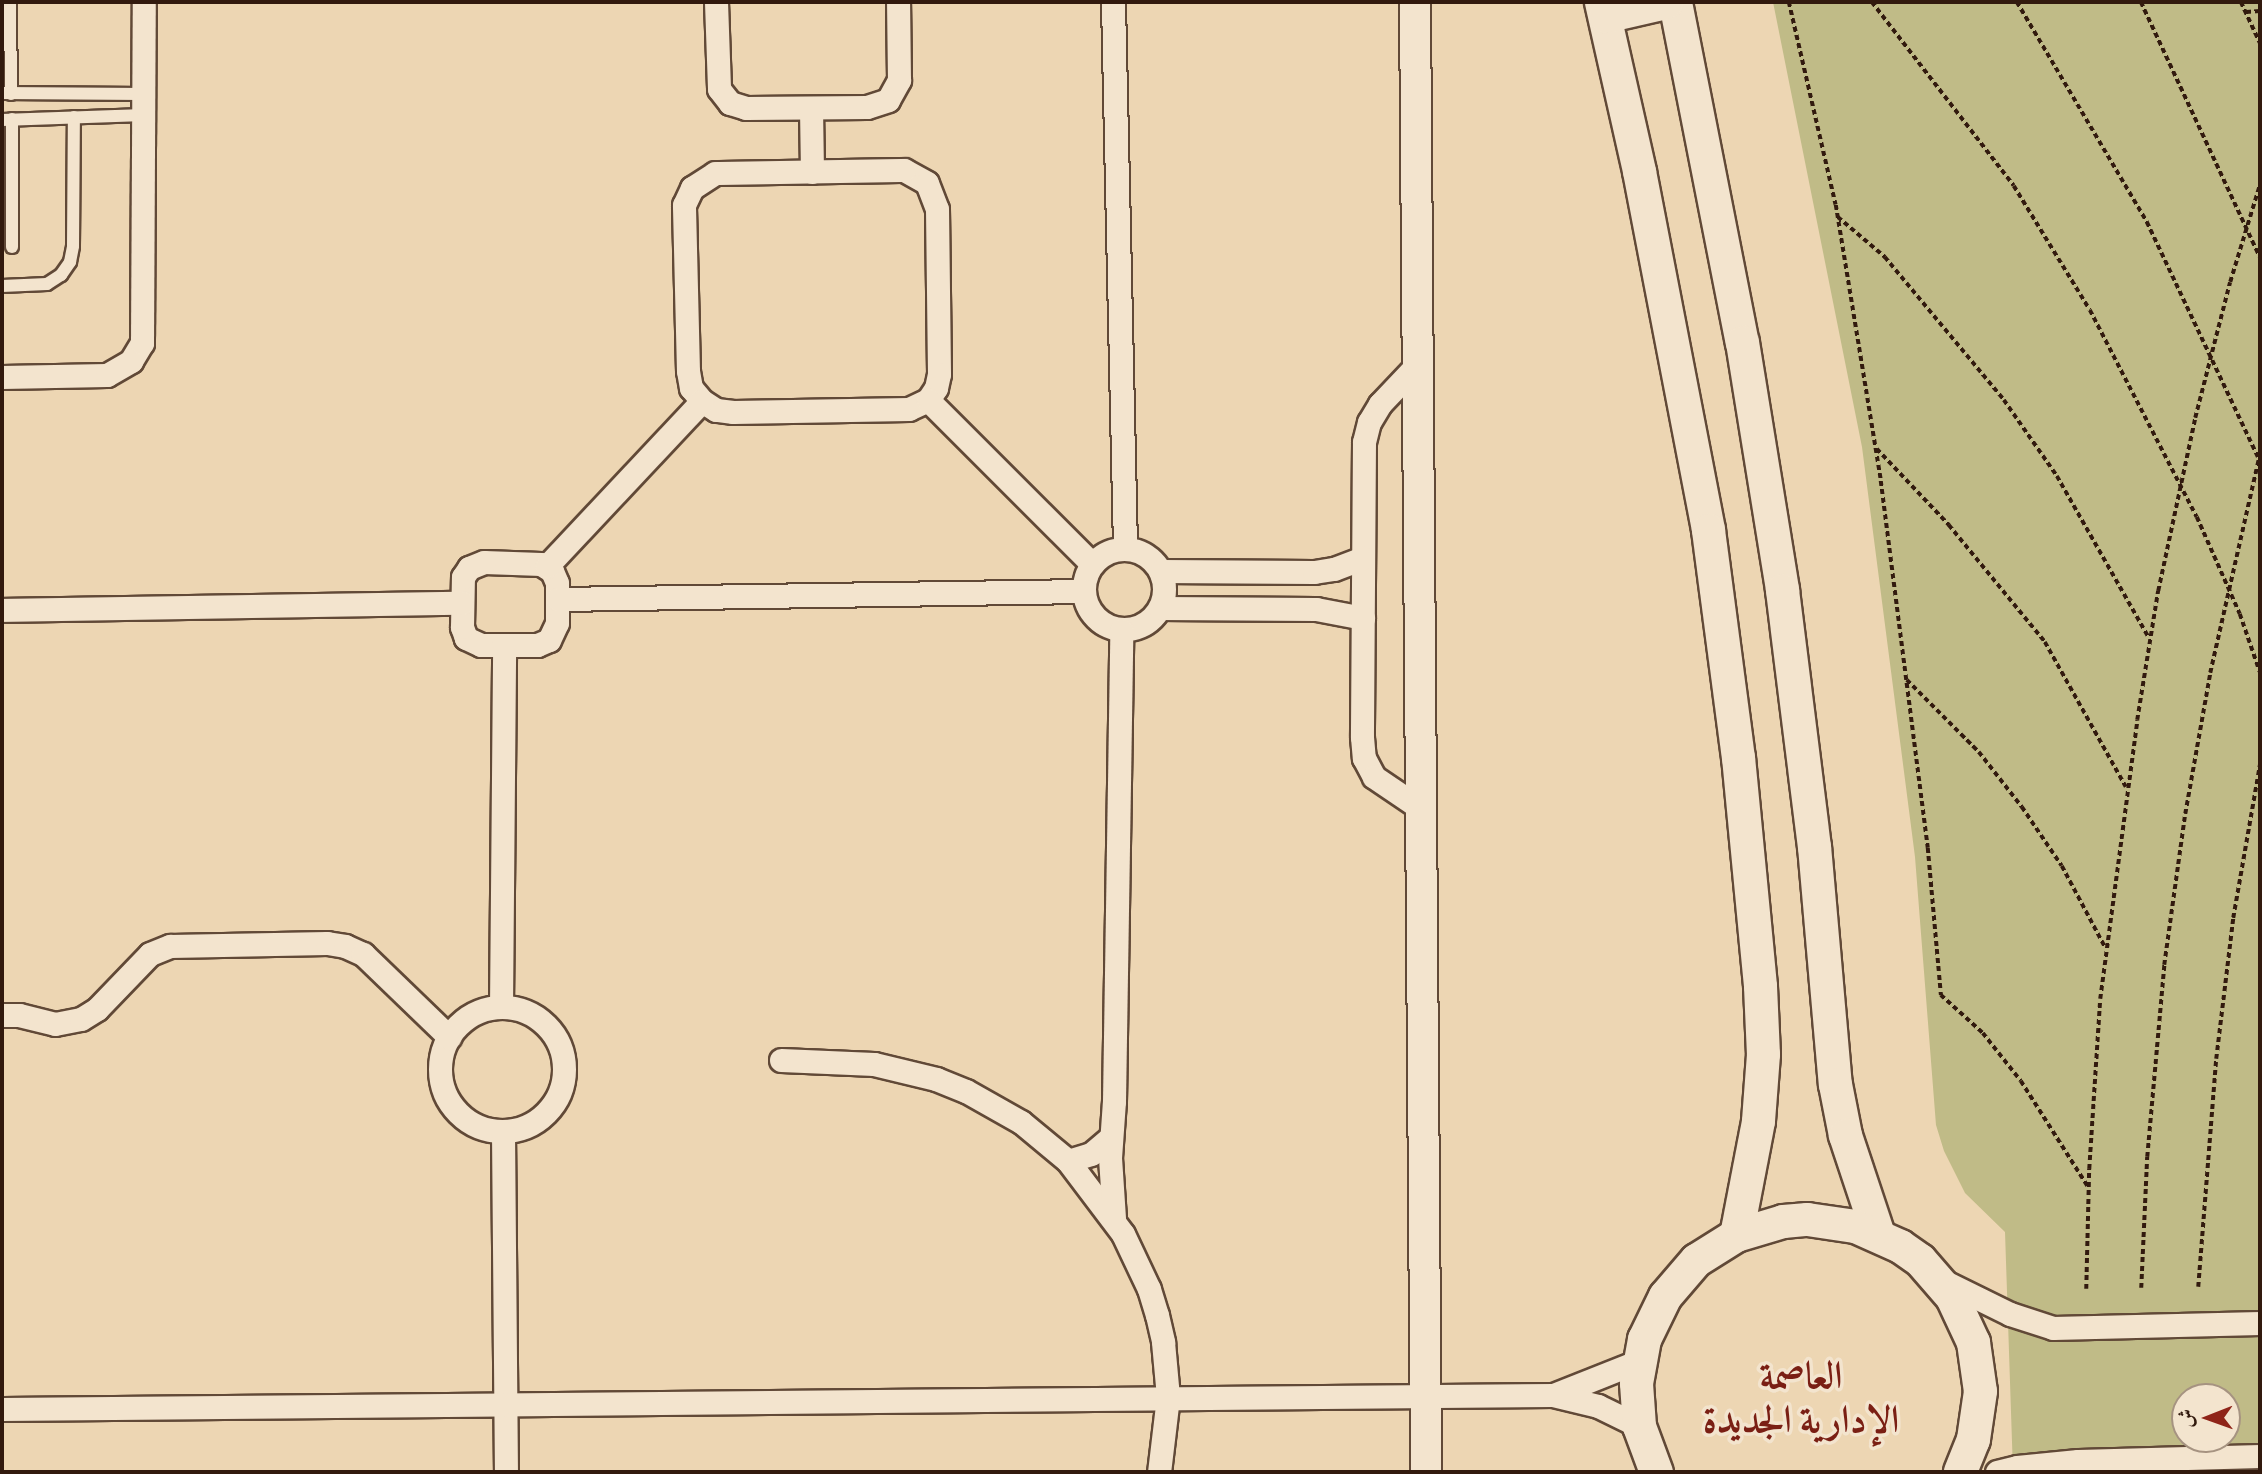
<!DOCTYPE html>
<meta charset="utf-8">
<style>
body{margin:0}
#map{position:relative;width:2262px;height:1474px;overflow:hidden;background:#edd6b3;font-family:"IM FELL DW Pica",Amiri,serif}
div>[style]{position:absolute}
.green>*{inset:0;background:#c0bb87}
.path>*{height:3.5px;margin-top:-1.75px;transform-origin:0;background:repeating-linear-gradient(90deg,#321a0e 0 5px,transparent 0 8.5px)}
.roads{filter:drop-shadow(2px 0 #614937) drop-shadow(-2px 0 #614937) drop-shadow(0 2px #614937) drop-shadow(0 -2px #614937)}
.service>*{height:12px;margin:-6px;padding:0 6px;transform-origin:6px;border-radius:6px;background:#f3e4ce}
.minor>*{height:23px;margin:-11.5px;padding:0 11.5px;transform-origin:11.5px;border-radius:11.5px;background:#f3e4ce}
.minor>.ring{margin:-11.5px;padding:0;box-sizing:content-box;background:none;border:23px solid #f3e4ce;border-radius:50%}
.tertiary>*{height:30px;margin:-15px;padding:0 15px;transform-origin:15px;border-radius:15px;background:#f3e4ce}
.secondary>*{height:33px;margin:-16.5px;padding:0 16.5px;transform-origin:16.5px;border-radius:16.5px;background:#f3e4ce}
span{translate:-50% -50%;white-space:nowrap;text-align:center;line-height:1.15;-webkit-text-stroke:7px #f3e4ce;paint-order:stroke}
.town-label{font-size:38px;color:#7a1f14;font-weight:700}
.frame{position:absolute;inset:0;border:4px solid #321a0e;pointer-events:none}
.north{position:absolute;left:2171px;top:1383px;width:70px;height:70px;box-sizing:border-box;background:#f3e4ce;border:2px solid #a69381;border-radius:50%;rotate:269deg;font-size:19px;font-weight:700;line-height:28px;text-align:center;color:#321a0e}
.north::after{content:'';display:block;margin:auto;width:24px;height:32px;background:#8f2418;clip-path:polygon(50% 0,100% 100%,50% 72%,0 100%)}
</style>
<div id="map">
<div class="green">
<div style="clip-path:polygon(evenodd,1773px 2px,2260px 2px,2260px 1472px,2013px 1472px,2005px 1232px,1965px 1193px,1944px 1151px,1936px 1125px,1915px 857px,1862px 447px,1773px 2px,2185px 1397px,2227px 1397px,2227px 1439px,2185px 1439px,2185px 1397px)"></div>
</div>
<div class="path">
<div style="left:1789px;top:2px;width:208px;rotate:77deg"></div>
<div style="left:1836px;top:205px;width:280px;rotate:80.7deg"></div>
<div style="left:1881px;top:481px;width:370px;rotate:82.7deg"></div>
<div style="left:1928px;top:848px;width:148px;rotate:84.9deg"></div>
<div style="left:1941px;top:995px;width:57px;rotate:42.1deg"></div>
<div style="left:1983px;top:1033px;width:61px;rotate:51.6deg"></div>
<div style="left:2021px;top:1081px;width:127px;rotate:57.6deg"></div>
<div style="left:1872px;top:2px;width:232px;rotate:52.3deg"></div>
<div style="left:2014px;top:186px;width:145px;rotate:58.5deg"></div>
<div style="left:2090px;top:310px;width:233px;rotate:62.7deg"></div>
<div style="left:2197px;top:517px;width:106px;rotate:66.1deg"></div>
<div style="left:2240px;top:614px;width:61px;rotate:71deg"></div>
<div style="left:2017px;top:2px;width:256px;rotate:59.4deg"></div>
<div style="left:2147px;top:222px;width:260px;rotate:64.7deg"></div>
<div style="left:2141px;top:2px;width:281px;rotate:65deg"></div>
<div style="left:2241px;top:2px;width:45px;rotate:65.1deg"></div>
<div style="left:2246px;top:12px;width:14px;rotate:-4deg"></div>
<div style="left:1838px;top:217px;width:62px;rotate:40.4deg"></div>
<div style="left:1885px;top:257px;width:186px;rotate:50.2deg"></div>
<div style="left:2004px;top:400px;width:93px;rotate:55.1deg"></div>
<div style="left:2057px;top:476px;width:186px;rotate:60.4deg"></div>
<div style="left:1877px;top:449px;width:105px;rotate:46.5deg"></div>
<div style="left:1949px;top:525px;width:151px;rotate:50.6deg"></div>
<div style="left:2045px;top:642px;width:166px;rotate:60.8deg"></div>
<div style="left:1907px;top:680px;width:102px;rotate:45deg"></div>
<div style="left:1979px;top:752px;width:70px;rotate:52deg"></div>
<div style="left:2022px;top:807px;width:71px;rotate:55.9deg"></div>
<div style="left:2062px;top:866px;width:92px;rotate:62deg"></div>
<div style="left:2198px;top:1287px;width:229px;rotate:-85.5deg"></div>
<div style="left:2216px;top:1059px;width:142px;rotate:-83.1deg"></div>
<div style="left:2233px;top:918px;width:156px;rotate:-80.1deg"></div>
<div style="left:2141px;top:1288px;width:131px;rotate:-87.4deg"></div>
<div style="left:2147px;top:1157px;width:193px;rotate:-84.9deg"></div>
<div style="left:2164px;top:965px;width:152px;rotate:-82.1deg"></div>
<div style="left:2185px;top:814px;width:143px;rotate:-79.9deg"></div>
<div style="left:2210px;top:673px;width:226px;rotate:-77.2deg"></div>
<div style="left:2086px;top:1289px;width:120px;rotate:-88.6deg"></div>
<div style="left:2089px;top:1169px;width:170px;rotate:-86.3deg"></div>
<div style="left:2100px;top:999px;width:281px;rotate:-82.4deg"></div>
<div style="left:2137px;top:720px;width:131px;rotate:-80.8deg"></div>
<div style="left:2158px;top:591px;width:177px;rotate:-77.9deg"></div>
<div style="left:2195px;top:418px;width:140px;rotate:-75.6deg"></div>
<div style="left:2230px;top:282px;width:102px;rotate:-73deg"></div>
</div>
<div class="roads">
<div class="service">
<div style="left:10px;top:2px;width:92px;rotate:89.4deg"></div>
<div style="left:2px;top:93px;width:142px;rotate:0.4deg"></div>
<div style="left:2px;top:120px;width:142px;rotate:-2deg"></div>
<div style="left:12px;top:247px;width:128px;rotate:-90deg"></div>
<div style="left:2px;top:286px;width:45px;rotate:-2.5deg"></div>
<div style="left:47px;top:284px;width:17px;rotate:-33deg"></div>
<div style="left:61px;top:275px;width:16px;rotate:-55deg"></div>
<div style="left:70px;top:262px;width:16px;rotate:-79deg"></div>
<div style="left:73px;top:246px;width:129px;rotate:-89.6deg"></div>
</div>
<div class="minor">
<div style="left:716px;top:2px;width:87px;rotate:88deg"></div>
<div style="left:719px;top:89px;width:18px;rotate:52deg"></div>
<div style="left:730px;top:103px;width:17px;rotate:17deg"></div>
<div style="left:746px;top:108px;width:121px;rotate:-0.5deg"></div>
<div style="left:867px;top:107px;width:22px;rotate:-18deg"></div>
<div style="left:888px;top:100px;width:23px;rotate:-61deg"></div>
<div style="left:899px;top:80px;width:78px;rotate:-90.7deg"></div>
<div style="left:1113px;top:2px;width:547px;rotate:88.74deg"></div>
<div style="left:811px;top:108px;width:64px;rotate:89.1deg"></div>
<div style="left:904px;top:170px;width:26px;rotate:29deg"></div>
<div style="left:927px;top:183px;width:28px;rotate:69deg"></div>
<div style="left:937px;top:209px;width:165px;rotate:89.3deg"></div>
<div style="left:939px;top:374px;width:14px;rotate:102deg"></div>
<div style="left:936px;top:388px;width:14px;rotate:124deg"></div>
<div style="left:928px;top:400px;width:21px;rotate:155deg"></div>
<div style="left:909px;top:409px;width:176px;rotate:179deg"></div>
<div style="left:733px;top:412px;width:17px;rotate:-173deg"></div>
<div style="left:716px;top:410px;width:17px;rotate:-147deg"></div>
<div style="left:702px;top:401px;width:17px;rotate:-130deg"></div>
<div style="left:691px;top:388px;width:17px;rotate:-100deg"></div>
<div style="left:688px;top:371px;width:166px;rotate:-91.4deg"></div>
<div style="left:684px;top:205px;width:19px;rotate:-65deg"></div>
<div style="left:692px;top:188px;width:27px;rotate:-33deg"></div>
<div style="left:715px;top:173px;width:189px;rotate:-0.9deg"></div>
<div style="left:1417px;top:365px;width:54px;rotate:133.5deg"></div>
<div style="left:1380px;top:404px;width:21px;rotate:121deg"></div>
<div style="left:1369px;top:422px;width:21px;rotate:104deg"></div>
<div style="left:1364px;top:442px;width:295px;rotate:90.4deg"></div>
<div style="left:1362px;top:737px;width:21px;rotate:85deg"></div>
<div style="left:1364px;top:758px;width:21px;rotate:62deg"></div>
<div style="left:1374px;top:777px;width:55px;rotate:34deg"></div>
<div style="left:2px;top:377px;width:105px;rotate:-1.1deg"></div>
<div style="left:107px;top:375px;width:28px;rotate:-30deg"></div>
<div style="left:131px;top:361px;width:21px;rotate:-59deg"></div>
<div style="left:142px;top:343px;width:341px;rotate:-89.7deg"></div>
<div style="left:928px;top:400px;width:232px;rotate:45deg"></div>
<div class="ring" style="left:1084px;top:549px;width:57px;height:57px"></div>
<div style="left:484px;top:562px;width:57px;rotate:2deg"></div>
<div style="left:541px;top:564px;width:13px;rotate:32deg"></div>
<div style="left:552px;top:571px;width:13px;rotate:67deg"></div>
<div style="left:557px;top:583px;width:40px;rotate:90deg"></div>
<div style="left:557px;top:623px;width:19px;rotate:115deg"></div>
<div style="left:549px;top:640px;width:13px;rotate:157deg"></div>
<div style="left:537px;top:645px;width:56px;rotate:180deg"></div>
<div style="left:481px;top:645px;width:17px;rotate:-155deg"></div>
<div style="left:466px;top:638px;width:12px;rotate:-110deg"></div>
<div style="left:462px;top:627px;width:50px;rotate:-88.9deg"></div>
<div style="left:463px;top:577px;width:11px;rotate:-56deg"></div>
<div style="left:469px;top:568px;width:16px;rotate:-22deg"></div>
<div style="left:547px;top:566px;width:226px;rotate:-46.8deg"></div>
<div style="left:1161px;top:571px;width:153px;rotate:0.4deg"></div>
<div style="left:1314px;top:572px;width:20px;rotate:-9deg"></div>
<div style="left:1334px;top:569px;width:31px;rotate:-21deg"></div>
<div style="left:558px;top:599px;width:526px;rotate:-0.87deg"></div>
<div style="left:1160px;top:608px;width:156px;rotate:0.4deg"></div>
<div style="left:1316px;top:609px;width:48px;rotate:10.8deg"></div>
<div style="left:2px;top:610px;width:460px;rotate:-0.9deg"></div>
<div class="ring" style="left:440px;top:1007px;width:101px;height:101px"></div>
<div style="left:501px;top:1007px;width:362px;rotate:-89.5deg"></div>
<div style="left:2px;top:1015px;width:17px"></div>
<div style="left:19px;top:1015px;width:37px;rotate:14deg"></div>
<div style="left:55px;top:1024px;width:26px;rotate:-11deg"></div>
<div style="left:81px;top:1019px;width:19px;rotate:-32deg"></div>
<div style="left:97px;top:1009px;width:76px;rotate:-46.1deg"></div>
<div style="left:150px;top:954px;width:22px;rotate:-22deg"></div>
<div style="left:170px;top:946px;width:157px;rotate:-1.1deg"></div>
<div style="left:327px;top:943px;width:18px;rotate:9deg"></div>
<div style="left:345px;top:946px;width:20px;rotate:24deg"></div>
<div style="left:363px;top:954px;width:120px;rotate:44deg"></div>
<div style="left:781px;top:1060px;width:93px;rotate:2.5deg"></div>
<div style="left:874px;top:1064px;width:64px;rotate:13.6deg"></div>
<div style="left:936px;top:1079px;width:32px;rotate:22deg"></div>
<div style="left:966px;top:1091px;width:63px;rotate:29.4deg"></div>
<div style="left:1021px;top:1122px;width:61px;rotate:39.7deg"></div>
<div style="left:1068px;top:1161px;width:91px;rotate:53deg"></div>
<div style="left:1123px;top:1234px;width:61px;rotate:64.7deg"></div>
<div style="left:1149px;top:1289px;width:27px;rotate:73deg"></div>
<div style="left:1157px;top:1315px;width:28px;rotate:77deg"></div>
<div style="left:1163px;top:1342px;width:55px;rotate:84.8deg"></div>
<div style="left:1168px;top:1397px;width:76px;rotate:96.8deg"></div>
<div style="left:503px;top:1132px;width:340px;rotate:89.5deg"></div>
<div style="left:1068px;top:1161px;width:24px;rotate:-17deg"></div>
<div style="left:1091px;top:1154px;width:25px;rotate:-40deg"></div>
<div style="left:1114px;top:1218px;width:60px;rotate:-93.8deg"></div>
<div style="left:1110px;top:1158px;width:57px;rotate:-86deg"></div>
<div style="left:1114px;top:1101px;width:471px;rotate:-89.1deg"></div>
<div style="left:1941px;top:1280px;width:77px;rotate:26.2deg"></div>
<div style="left:2010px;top:1314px;width:45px;rotate:18deg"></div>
<div style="left:2053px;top:1328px;width:207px;rotate:-1.4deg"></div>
<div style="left:1556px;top:1394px;width:89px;rotate:-21.7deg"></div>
<div style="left:2px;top:1409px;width:1551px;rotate:-0.52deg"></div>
<div style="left:1553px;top:1395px;width:46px;rotate:13.7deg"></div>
<div style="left:1598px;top:1406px;width:46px;rotate:26deg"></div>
<div style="left:1997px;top:1472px;width:21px;rotate:-14deg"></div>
<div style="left:2017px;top:1467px;width:61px;rotate:-5.6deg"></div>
<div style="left:2078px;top:1461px;width:182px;rotate:-1.6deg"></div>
</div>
<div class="tertiary">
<div style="left:1415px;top:2px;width:1470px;rotate:89.57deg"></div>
</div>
<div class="secondary">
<div style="left:1601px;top:2px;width:173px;rotate:77.3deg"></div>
<div style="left:1639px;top:171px;width:366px;rotate:79.1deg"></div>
<div style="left:1708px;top:530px;width:229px;rotate:82.5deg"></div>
<div style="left:1738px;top:757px;width:230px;rotate:84.5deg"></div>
<div style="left:1760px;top:986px;width:68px;rotate:87.5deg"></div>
<div style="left:1763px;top:1054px;width:67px;rotate:94.3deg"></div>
<div style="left:1758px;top:1121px;width:116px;rotate:100.9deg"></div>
<div style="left:1675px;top:2px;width:347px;rotate:78.9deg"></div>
<div style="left:1742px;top:342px;width:251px;rotate:80.8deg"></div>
<div style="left:1782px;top:590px;width:258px;rotate:82.9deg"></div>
<div style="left:1814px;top:846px;width:239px;rotate:85deg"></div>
<div style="left:1835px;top:1084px;width:52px;rotate:78.9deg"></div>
<div style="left:1845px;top:1135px;width:104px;rotate:71.6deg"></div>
<div style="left:1605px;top:16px;width:63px;rotate:-12.9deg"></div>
<div style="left:1656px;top:1472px;width:49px;rotate:-110.3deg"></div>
<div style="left:1639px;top:1426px;width:43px;rotate:-94deg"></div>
<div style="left:1636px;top:1383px;width:45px;rotate:-79.7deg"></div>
<div style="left:1644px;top:1339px;width:48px;rotate:-64deg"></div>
<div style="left:1665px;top:1296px;width:48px;rotate:-49.3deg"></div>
<div style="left:1696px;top:1260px;width:47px;rotate:-32deg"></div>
<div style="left:1736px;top:1235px;width:49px;rotate:-16.6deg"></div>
<div style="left:1783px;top:1221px;width:24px;rotate:-5deg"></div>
<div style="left:1807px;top:1219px;width:49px;rotate:8.3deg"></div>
<div style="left:1855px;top:1226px;width:49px;rotate:24deg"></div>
<div style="left:1900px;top:1246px;width:24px;rotate:35deg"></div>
<div style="left:1920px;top:1260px;width:49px;rotate:49.1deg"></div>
<div style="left:1952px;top:1297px;width:50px;rotate:65deg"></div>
<div style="left:1973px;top:1342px;width:49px;rotate:81.9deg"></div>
<div style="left:1980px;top:1391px;width:49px;rotate:98.3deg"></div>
<div style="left:1973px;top:1439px;width:35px;rotate:112deg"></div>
</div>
</div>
<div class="town-label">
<span style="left:1801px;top:1400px">العاصمة<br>الإدارية الجديدة</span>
</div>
<div class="frame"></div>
<div class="north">ش</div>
</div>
